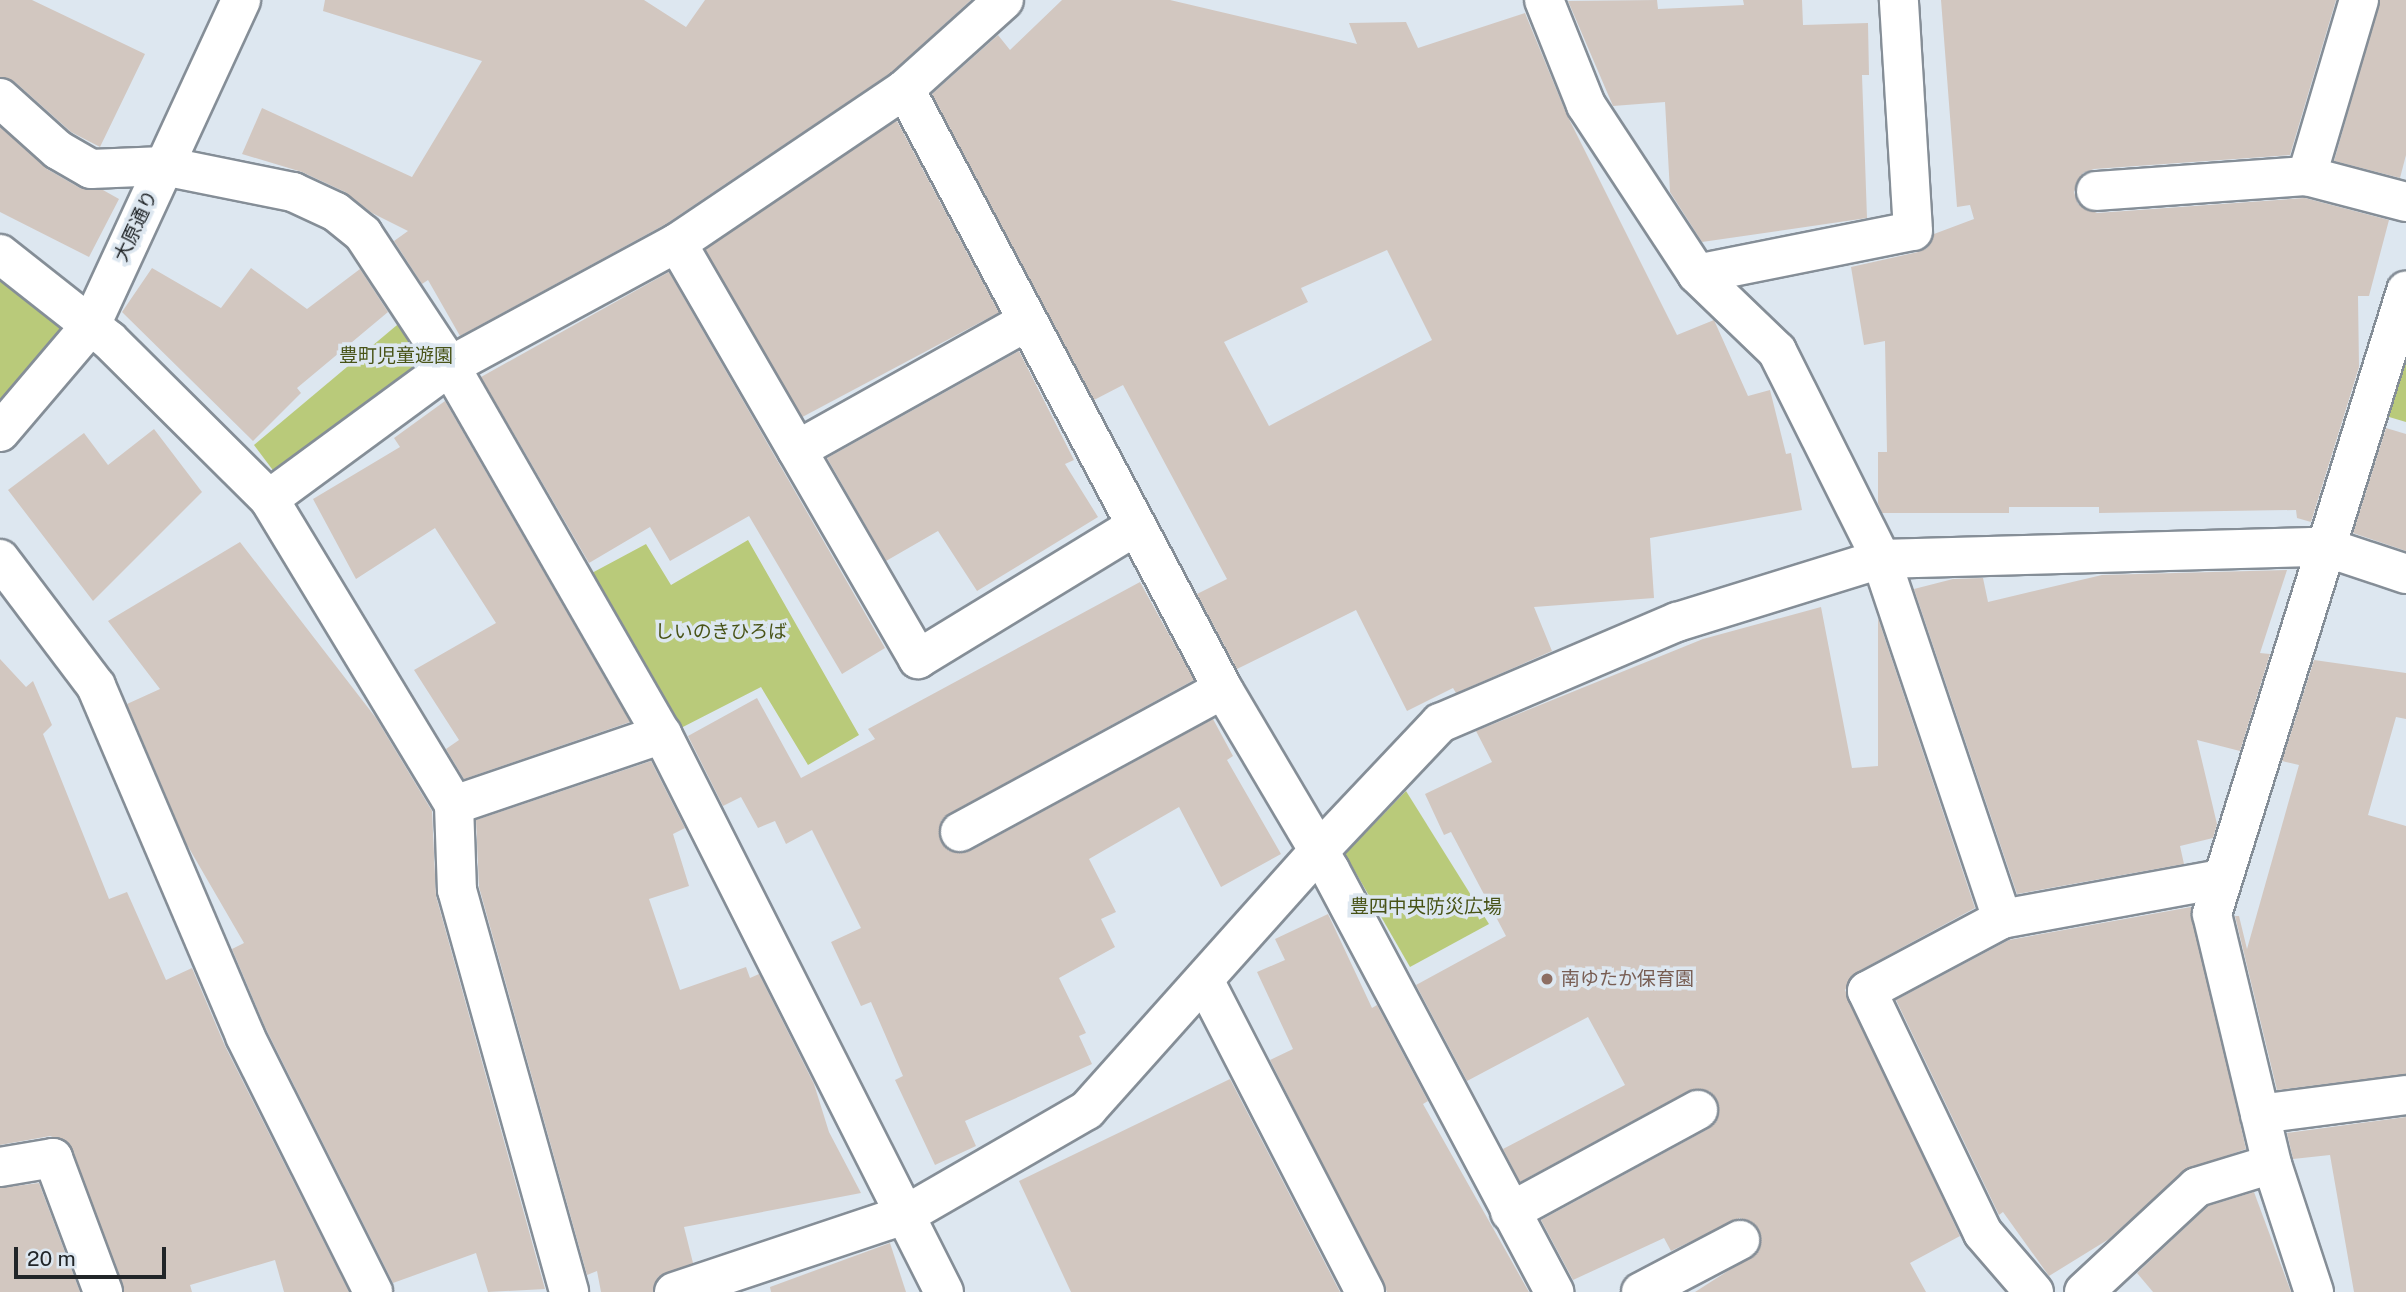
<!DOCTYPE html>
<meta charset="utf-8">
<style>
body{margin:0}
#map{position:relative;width:2406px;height:1292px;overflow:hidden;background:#dde7f0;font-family:"Public Sans","Noto Sans JP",sans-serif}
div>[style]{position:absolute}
.green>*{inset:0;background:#b9ca7a}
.building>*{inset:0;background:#d2c7c0;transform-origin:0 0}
.roads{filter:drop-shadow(2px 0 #858e97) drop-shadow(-2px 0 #858e97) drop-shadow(0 2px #858e97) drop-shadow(0 -2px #858e97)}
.minor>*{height:38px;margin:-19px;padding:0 19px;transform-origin:19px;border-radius:19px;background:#fff}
.dots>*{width:19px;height:19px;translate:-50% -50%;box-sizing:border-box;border:4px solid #dde7f0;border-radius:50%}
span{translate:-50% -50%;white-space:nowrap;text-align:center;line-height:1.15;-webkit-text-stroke:7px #dde7f0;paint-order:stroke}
.street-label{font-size:19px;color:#212528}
.park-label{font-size:19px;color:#485317}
.education-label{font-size:19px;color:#785e54}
.left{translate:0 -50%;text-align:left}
.scale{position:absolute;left:14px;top:1247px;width:152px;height:32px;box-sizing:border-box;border:4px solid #212528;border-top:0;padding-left:9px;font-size:21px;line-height:24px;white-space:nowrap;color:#212528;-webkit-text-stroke:5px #dde7f0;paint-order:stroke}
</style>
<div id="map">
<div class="green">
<div style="clip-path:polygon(0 278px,64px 327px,0 400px)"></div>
<div style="clip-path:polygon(403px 320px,430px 360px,275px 473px,254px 445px)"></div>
<div style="clip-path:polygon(2399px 354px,2406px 356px,2406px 422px,2379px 414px)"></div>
<div style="clip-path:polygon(748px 540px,859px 735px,808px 765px,761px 687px,677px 730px,590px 574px,646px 544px,671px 585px)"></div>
<div style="clip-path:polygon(1406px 791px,1489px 924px,1410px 967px,1345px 854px)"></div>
</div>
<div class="building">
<div style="clip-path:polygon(0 0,32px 0,145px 54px,100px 147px,71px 132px,15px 82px,0 77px)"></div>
<div style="clip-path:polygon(325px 0,644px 0,686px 27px,705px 0,971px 0,892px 72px,666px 224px,460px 336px,428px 280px,422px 284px,394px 241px,408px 231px,372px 213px,345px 192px,302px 172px,242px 154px,262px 108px,412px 177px,482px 61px,323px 11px)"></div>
<div style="clip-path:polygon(evenodd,1062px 0,1170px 0,1357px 44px,1349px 23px,1406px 22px,1418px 48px,1525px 13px,1566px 113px,1677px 335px,1714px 320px,1748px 396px,1770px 390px,1786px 454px,1791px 453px,1802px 510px,1650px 538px,1654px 598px,1534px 607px,1552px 651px,1456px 693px,1453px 688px,1407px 711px,1356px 610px,1237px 669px,1197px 594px,1227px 579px,1123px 385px,1094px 400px,932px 94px,998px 35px,1010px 50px,1062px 0,1387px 250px,1432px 340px,1269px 426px,1224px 342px,1308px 302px,1301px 288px,1387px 250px)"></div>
<div style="clip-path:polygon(1657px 0,1658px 9px,1744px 5px,1743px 0,1802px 0,1803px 25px,1868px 23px,1869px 75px,1862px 75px,1867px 218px,1702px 242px,1670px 192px,1665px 102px,1613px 106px,1568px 1px)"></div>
<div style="clip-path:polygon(1941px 0,2336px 0,2290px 155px,2094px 169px,2083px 173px,2074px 192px,2078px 204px,2097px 213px,2305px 198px,2389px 220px,2369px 296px,2358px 296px,2359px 367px,2311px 522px,2297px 518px,2296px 510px,2099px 513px,2099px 507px,2009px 507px,2009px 513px,1882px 513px,1878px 503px,1878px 452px,1887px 452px,1885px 341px,1864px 345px,1851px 267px,1918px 252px,1927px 248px,1934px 234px,1974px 219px,1970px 205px,1957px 207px)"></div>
<div style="clip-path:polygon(2380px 0,2406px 0,2406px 155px,2400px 178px,2334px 161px)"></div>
<div style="left:897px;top:121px;width:217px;height:230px;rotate:62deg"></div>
<div style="clip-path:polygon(0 127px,47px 169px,80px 188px,103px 190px,119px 199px,89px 257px,0 212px)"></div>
<div style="clip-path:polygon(152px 268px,221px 308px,251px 268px,307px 309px,360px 269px,388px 312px,297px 388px,301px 393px,253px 441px,122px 312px)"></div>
<div style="clip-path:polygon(669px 272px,885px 648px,842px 674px,749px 516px,670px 561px,650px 527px,589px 563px,481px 377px)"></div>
<div style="clip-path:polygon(1019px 351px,1074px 460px,1065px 464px,1098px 517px,977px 591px,938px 531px,886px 561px,827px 458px)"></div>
<div style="clip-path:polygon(445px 401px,630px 722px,464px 779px,446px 749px,459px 740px,414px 670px,496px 623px,435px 528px,356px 579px,313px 499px,400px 447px,394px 438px)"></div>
<div style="clip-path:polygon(2386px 428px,2406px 434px,2406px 551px,2353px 533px)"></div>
<div style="clip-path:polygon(154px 429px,202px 492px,93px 601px,8px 490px,84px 433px,108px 465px)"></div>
<div style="clip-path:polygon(240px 542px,376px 718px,432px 811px,436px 896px,545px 1289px,488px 1292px,476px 1253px,393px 1283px,265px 1027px,232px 949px,244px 943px,186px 843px,127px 704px,160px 689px,108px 621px)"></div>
<div style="clip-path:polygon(2287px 570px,2260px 653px,2270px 654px,2240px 751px,2197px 740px,2217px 824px,2213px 838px,2180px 846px,2184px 864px,2017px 894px,1914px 589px,1953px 579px,1983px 578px,1988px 602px,2102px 575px)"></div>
<div style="clip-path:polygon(1140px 582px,1194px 680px,950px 813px,941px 821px,941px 842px,949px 851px,970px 851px,1213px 719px,1233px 756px,1227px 760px,1281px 854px,1221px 887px,1179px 807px,1089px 859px,1116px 912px,1101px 919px,1115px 947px,1059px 978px,1086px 1033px,1079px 1036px,1092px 1064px,965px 1121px,976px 1146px,935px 1165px,895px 1080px,903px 1076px,871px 1002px,861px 1006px,831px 942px,861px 928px,812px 830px,786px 844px,775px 821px,758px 828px,741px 797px,723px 806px,688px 736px,757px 698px,801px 778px,875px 739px,868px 729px)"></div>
<div style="clip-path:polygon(1821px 607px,1852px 768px,1878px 766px,1878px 618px,1975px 908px,1857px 972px,1845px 990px,1960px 1236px,1910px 1263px,1926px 1292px,1695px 1292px,1759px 1251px,1759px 1229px,1740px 1218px,1671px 1251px,1664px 1238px,1573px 1280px,1541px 1220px,1708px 1129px,1717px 1121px,1717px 1100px,1709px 1091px,1688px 1091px,1520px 1182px,1503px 1149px,1625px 1085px,1588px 1017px,1467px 1081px,1416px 985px,1506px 936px,1451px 832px,1444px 835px,1425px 794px,1492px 762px,1476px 731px,1703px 639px)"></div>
<div style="clip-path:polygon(0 659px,26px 687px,33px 681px,52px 725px,43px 734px,109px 899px,127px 892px,166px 980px,192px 968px,225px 1046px,349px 1292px,284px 1292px,275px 1260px,190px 1285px,192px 1292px,124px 1292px,68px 1143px,50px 1136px,0 1145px)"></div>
<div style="clip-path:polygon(2314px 660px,2406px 673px,2406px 719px,2396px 717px,2368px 815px,2406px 826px,2406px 1074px,2277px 1090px,2235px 916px,2239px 916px,2247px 949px,2299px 765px,2282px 761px)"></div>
<div style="clip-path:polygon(651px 761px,685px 828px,673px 834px,689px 886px,649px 899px,680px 990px,746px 967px,750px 978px,759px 974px,814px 1084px,829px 1132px,861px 1193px,684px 1227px,693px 1263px,658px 1277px,653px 1292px,601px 1292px,597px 1271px,587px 1275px,479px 887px,476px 820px)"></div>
<div style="clip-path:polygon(2191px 907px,2246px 1149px,2183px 1171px,2109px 1239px,2049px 1276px,2003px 1212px,1999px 1215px,1896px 1000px,2009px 940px)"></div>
<div style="clip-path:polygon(1328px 914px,1372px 1008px,1377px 1005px,1428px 1101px,1423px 1104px,1529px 1292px,1387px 1292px,1270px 1060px,1293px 1049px,1257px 972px,1285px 960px,1275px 939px)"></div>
<div style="clip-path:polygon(1230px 1079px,1340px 1292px,1071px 1292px,1019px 1181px)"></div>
<div style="clip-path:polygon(2406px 1117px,2406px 1292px,2354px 1292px,2330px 1155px,2293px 1159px,2287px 1133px)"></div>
<div style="clip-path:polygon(39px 1183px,80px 1292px,0 1292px,0 1188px)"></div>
<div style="clip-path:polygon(2254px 1192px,2291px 1292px,2153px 1292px,2137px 1273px,2208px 1206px)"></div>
<div style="clip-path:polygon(890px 1243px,906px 1292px,771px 1292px,770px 1287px)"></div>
</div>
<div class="roads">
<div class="minor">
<div style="left:1544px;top:0;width:113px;rotate:68.2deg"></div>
<div style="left:1586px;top:105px;width:202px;rotate:56.7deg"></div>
<div style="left:1697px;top:274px;width:111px;rotate:43.9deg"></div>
<div style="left:1777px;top:351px;width:233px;rotate:63.4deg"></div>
<div style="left:1881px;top:559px;width:380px;rotate:71.4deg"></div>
<div style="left:2002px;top:919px;width:223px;rotate:-10.4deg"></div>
<div style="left:2359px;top:0;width:184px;rotate:106.5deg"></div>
<div style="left:2307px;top:176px;width:102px;rotate:14.7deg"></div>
<div style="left:905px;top:89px;width:679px;rotate:62.08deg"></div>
<div style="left:1223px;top:689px;width:210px;rotate:59.4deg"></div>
<div style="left:1330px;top:870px;width:478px;rotate:62deg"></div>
<div style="left:0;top:98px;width:78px;rotate:41.9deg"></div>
<div style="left:58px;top:150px;width:38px;rotate:30deg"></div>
<div style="left:91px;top:169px;width:73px;rotate:-2.4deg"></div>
<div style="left:164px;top:166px;width:132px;rotate:11.4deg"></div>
<div style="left:293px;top:192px;width:47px;rotate:24.9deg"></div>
<div style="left:336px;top:212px;width:35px;rotate:39deg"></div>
<div style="left:363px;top:234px;width:158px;rotate:56.6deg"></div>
<div style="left:450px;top:366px;width:425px;rotate:60.1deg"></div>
<div style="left:2096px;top:191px;width:212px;rotate:-4.1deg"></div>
<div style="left:677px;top:243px;width:481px;rotate:59.9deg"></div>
<div style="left:918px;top:659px;width:255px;rotate:-31.4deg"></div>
<div style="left:0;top:254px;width:139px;rotate:38.3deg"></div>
<div style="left:109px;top:340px;width:226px;rotate:44.8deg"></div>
<div style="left:269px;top:499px;width:358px;rotate:58.8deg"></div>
<div style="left:454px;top:805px;width:85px;rotate:88deg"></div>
<div style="left:457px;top:890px;width:417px;rotate:74.4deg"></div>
<div style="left:1697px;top:274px;width:220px;rotate:-11.3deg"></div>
<div style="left:1913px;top:231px;width:231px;rotate:-93.5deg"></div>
<div style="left:0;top:432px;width:140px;rotate:-49.6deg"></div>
<div style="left:91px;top:325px;width:358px;rotate:-65.2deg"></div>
<div style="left:797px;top:450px;width:262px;rotate:-29.2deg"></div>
<div style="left:269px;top:499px;width:225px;rotate:-36.3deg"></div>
<div style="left:450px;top:366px;width:258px;rotate:-28.5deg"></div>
<div style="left:677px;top:243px;width:275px;rotate:-34deg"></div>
<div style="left:905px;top:89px;width:133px;rotate:-42deg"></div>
<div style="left:0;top:559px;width:159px;rotate:52.9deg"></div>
<div style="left:96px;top:686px;width:380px;rotate:66.9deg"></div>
<div style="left:245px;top:1036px;width:286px;rotate:63.4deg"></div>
<div style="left:454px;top:805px;width:220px;rotate:-18.8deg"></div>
<div style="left:662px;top:734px;width:625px;rotate:63.19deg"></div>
<div style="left:960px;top:832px;width:299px;rotate:-28.5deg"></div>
<div style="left:2002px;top:919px;width:153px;rotate:151.9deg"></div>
<div style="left:1867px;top:991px;width:268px;rotate:64.4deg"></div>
<div style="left:1983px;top:1233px;width:78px;rotate:49.2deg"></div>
<div style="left:1204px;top:980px;width:351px;rotate:62.7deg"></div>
<div style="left:2260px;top:1114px;width:147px;rotate:-7.4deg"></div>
<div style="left:0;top:1167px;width:54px;rotate:-9.6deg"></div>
<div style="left:53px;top:1158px;width:143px;rotate:69.5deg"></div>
<div style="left:1510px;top:1212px;width:214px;rotate:-28.5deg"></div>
<div style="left:674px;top:1292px;width:246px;rotate:-18.5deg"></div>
<div style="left:907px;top:1214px;width:208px;rotate:-30deg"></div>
<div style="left:1087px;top:1110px;width:346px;rotate:-48.2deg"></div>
<div style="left:1318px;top:852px;width:178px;rotate:-46.6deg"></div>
<div style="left:1440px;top:723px;width:258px;rotate:-23.1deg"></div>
<div style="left:1677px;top:622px;width:214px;rotate:-17.2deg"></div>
<div style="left:1881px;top:559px;width:431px;rotate:-1.6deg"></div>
<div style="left:2312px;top:547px;width:16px;rotate:4deg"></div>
<div style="left:2328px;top:548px;width:82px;rotate:18.4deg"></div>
<div style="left:1641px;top:1292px;width:112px;rotate:-27.7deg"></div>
<div style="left:2084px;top:1292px;width:154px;rotate:-42.9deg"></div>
<div style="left:2197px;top:1187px;width:78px;rotate:-17deg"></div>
<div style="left:2314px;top:1292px;width:135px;rotate:-108.2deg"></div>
<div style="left:2272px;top:1164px;width:257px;rotate:-103.5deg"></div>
<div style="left:2212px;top:914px;width:653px;rotate:-72.7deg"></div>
</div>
</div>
<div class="dots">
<div style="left:1547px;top:979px;background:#8d6e63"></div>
</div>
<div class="street-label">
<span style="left:136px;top:226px;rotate:-65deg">大原通り</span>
</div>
<div class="park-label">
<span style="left:396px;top:356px">豊町児童遊園</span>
<span style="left:721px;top:632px">しいのきひろば</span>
<span style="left:1426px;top:907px">豊四中央防災広場</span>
</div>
<div class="education-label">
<span class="left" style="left:1561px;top:979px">南ゆたか保育園</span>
</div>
<div class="scale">20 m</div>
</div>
